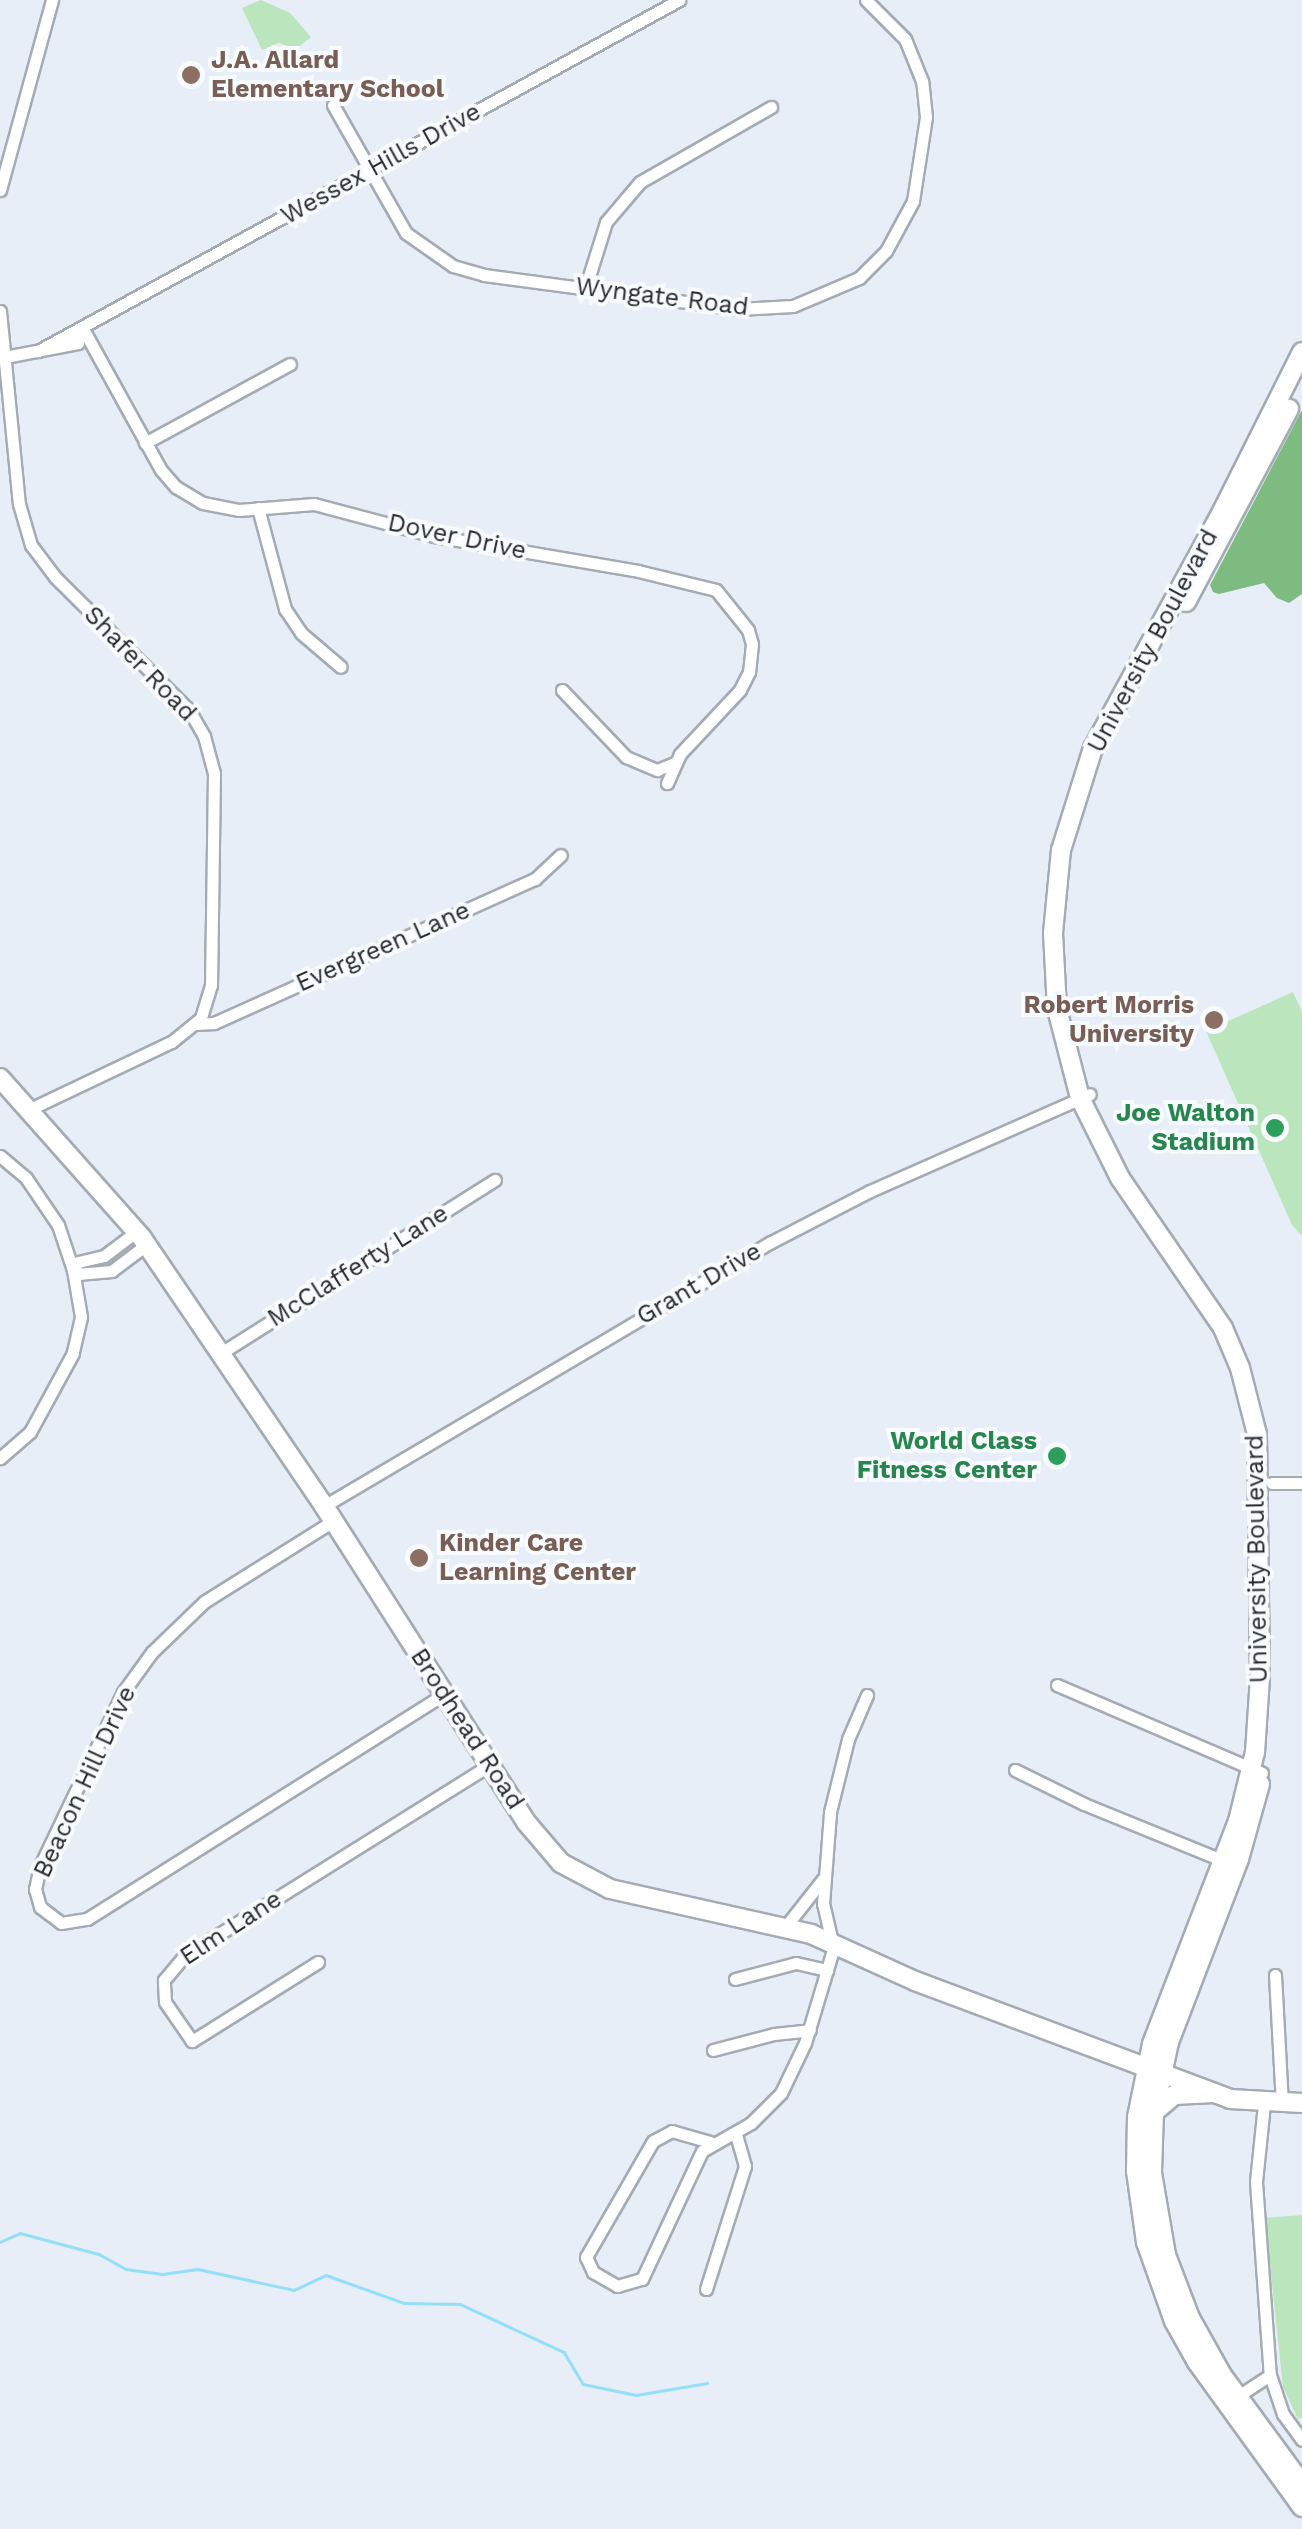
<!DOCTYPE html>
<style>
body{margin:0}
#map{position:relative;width:1302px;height:2529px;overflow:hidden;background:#e7eef7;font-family:"Work Sans",sans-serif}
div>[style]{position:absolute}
.green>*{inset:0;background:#bbe5bd}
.forest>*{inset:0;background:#7dbb81}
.stream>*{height:2.5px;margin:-1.25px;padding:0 1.25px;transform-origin:1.25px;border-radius:1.25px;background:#93dff9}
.roads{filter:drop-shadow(2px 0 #a4abb3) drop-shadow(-2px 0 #a4abb3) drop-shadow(0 2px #a4abb3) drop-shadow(0 -2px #a4abb3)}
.street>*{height:11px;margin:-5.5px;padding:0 5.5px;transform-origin:5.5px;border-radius:5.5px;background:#fff}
.secondary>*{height:18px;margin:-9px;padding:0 9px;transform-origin:9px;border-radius:9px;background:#fff}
.primary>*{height:18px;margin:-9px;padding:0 9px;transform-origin:9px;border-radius:9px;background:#fff}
.dots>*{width:28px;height:28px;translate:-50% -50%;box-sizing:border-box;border:5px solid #f8fbfe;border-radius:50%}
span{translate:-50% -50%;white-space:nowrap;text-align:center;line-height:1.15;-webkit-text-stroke:8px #f8fbfe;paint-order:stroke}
.education-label{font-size:25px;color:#785e54;font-weight:700}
.left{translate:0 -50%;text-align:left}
.right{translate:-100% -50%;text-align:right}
.street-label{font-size:25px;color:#282b2e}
.leisure-label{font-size:25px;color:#27864d;font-weight:700}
</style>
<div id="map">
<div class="green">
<div style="clip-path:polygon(261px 0,290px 13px,311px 37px,296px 49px,279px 43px,262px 50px,242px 8px)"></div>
<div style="clip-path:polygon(1293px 992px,1302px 1012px,1302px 1236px,1292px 1225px,1206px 1031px)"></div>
<div style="clip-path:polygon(1302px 2215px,1302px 2417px,1298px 2419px,1283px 2387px,1265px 2218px)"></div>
</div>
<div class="forest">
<div style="clip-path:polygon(1302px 410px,1302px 594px,1289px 603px,1277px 598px,1264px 583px,1219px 594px,1213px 592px,1210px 585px)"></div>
</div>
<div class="stream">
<div style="left:0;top:2242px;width:22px;rotate:-24deg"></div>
<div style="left:20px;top:2233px;width:82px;rotate:14.9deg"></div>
<div style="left:99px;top:2254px;width:31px;rotate:29deg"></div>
<div style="left:126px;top:2269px;width:36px;rotate:8deg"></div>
<div style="left:162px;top:2274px;width:36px;rotate:-8deg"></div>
<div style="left:198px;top:2269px;width:98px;rotate:12.3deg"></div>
<div style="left:294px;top:2290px;width:35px;rotate:-25deg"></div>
<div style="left:326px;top:2275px;width:83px;rotate:19.7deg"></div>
<div style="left:404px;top:2303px;width:56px;rotate:1deg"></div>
<div style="left:460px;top:2304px;width:115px;rotate:24.8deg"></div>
<div style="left:564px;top:2352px;width:37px;rotate:59deg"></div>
<div style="left:583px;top:2384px;width:54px;rotate:11.7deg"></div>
<div style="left:636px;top:2395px;width:72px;rotate:-9.6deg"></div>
</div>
<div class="roads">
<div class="street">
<div style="left:333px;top:105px;width:147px;rotate:60.3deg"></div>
<div style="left:406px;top:233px;width:57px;rotate:35.1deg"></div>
<div style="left:453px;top:266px;width:32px;rotate:16deg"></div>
<div style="left:484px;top:275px;width:256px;rotate:7.6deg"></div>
<div style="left:738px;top:309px;width:55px;rotate:-3.1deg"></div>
<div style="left:793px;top:306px;width:72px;rotate:-23deg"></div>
<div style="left:859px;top:278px;width:38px;rotate:-45deg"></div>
<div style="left:886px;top:251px;width:57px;rotate:-61.6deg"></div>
<div style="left:913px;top:201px;width:85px;rotate:-81.2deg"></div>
<div style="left:926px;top:117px;width:36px;rotate:-96deg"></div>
<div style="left:922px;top:81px;width:45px;rotate:-112deg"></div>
<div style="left:905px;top:39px;width:55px;rotate:-135deg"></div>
<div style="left:0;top:190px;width:197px;rotate:-74.7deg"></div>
<div style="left:586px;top:286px;width:67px;rotate:-72.6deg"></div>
<div style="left:606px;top:222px;width:52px;rotate:-49.6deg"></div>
<div style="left:640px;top:182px;width:151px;rotate:-29.8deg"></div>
<div style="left:0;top:311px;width:194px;rotate:84.4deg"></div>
<div style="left:19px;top:504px;width:43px;rotate:73.7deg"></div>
<div style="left:31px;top:545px;width:40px;rotate:53deg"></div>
<div style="left:55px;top:577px;width:189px;rotate:44.8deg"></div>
<div style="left:189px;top:710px;width:30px;rotate:60deg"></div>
<div style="left:204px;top:736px;width:38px;rotate:75deg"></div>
<div style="left:214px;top:773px;width:212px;rotate:90.8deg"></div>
<div style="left:211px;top:985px;width:34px;rotate:107deg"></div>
<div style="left:201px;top:1018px;width:38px;rotate:141deg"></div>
<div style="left:171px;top:1042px;width:156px;rotate:154.6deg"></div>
<div style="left:82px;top:327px;width:163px;rotate:61.1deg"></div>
<div style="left:161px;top:470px;width:23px;rotate:49deg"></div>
<div style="left:176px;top:487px;width:31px;rotate:31deg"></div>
<div style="left:203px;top:503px;width:37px;rotate:11deg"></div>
<div style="left:239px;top:510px;width:75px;rotate:-4.6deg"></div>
<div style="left:314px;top:504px;width:124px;rotate:14.9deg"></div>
<div style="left:434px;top:536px;width:207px;rotate:9.7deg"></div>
<div style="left:638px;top:571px;width:80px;rotate:13.7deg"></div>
<div style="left:716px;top:590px;width:51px;rotate:51.3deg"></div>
<div style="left:748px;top:630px;width:15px;rotate:74deg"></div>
<div style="left:752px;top:644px;width:28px;rotate:96deg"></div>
<div style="left:749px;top:672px;width:20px;rotate:117deg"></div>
<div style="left:740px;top:690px;width:88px;rotate:133.2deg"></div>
<div style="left:680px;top:754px;width:32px;rotate:114deg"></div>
<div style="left:38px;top:351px;width:731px;rotate:-28.7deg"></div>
<div style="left:5px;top:357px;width:74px;rotate:-10.9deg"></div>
<div style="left:78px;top:343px;width:16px;rotate:-76deg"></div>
<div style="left:145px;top:443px;width:165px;rotate:-28.6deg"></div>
<div style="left:258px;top:508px;width:105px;rotate:75deg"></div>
<div style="left:285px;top:609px;width:29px;rotate:56deg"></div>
<div style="left:301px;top:633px;width:52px;rotate:40.4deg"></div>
<div style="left:562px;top:690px;width:93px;rotate:46.3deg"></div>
<div style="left:626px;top:757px;width:34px;rotate:23deg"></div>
<div style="left:657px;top:770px;width:18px;rotate:-22deg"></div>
<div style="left:196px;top:1024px;width:18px;rotate:-3deg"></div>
<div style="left:214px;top:1023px;width:352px;rotate:-24.2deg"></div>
<div style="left:535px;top:879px;width:35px;rotate:-43deg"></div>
<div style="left:0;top:1156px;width:34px;rotate:40deg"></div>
<div style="left:26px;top:1178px;width:57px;rotate:55.8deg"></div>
<div style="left:58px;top:1225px;width:47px;rotate:71.6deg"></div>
<div style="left:73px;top:1270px;width:48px;rotate:80.3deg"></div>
<div style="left:81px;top:1317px;width:37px;rotate:103deg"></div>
<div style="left:73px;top:1353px;width:90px;rotate:118.6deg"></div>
<div style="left:30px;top:1432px;width:40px;rotate:139deg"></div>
<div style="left:132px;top:1235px;width:10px;rotate:17deg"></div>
<div style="left:142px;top:1238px;width:10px;rotate:90deg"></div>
<div style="left:142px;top:1248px;width:38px;rotate:143deg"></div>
<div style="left:112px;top:1271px;width:32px;rotate:175deg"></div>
<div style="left:80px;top:1274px;width:8px;rotate:-150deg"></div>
<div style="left:73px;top:1270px;width:9px;rotate:-58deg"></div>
<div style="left:78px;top:1262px;width:27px;rotate:-13deg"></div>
<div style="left:104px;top:1256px;width:35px;rotate:-37deg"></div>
<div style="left:221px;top:1353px;width:324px;rotate:-32.3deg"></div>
<div style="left:1272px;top:1483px;width:30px"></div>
<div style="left:324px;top:1506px;width:519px;rotate:-30.57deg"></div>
<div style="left:771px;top:1242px;width:111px;rotate:-27.3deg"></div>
<div style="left:870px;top:1191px;width:240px;rotate:-23.8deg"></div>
<div style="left:333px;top:1521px;width:152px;rotate:147.9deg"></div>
<div style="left:204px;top:1602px;width:72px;rotate:136.1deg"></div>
<div style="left:152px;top:1652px;width:49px;rotate:125.9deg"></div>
<div style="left:123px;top:1692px;width:193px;rotate:115.5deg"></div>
<div style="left:40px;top:1866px;width:24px;rotate:102deg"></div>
<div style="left:35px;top:1889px;width:19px;rotate:74deg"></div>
<div style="left:40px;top:1907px;width:26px;rotate:37deg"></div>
<div style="left:61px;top:1923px;width:26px;rotate:-9deg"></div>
<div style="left:87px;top:1919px;width:422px;rotate:-32.2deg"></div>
<div style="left:1057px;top:1685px;width:223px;rotate:23.2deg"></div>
<div style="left:1015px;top:1770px;width:77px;rotate:26.2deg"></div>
<div style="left:1084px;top:1804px;width:149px;rotate:22.1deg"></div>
<div style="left:786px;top:1926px;width:60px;rotate:-51.8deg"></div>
<div style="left:832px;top:1942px;width:39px;rotate:-103deg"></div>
<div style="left:823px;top:1904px;width:92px;rotate:-85.6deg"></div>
<div style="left:830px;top:1812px;width:75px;rotate:-76.1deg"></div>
<div style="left:848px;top:1739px;width:48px;rotate:-66.6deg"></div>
<div style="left:318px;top:1962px;width:149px;rotate:147.9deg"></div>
<div style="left:192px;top:2041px;width:47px;rotate:-124.7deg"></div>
<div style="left:165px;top:2002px;width:22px;rotate:-93deg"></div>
<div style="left:164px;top:1980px;width:31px;rotate:-50deg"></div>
<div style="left:184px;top:1956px;width:361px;rotate:-32deg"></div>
<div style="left:1275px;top:1975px;width:129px;rotate:86.9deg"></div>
<div style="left:735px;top:1979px;width:63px;rotate:-14.7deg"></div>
<div style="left:796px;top:1963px;width:32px;rotate:13deg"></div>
<div style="left:713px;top:2050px;width:63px;rotate:-14.7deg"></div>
<div style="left:774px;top:2034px;width:36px;rotate:-6deg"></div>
<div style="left:1264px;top:2104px;width:78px;rotate:95.9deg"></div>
<div style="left:1256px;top:2182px;width:194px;rotate:85.9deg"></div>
<div style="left:1270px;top:2375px;width:41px;rotate:71.6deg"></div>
<div style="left:1283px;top:2414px;width:32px;rotate:54deg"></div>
<div style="left:710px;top:2142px;width:40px;rotate:-164deg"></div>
<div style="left:672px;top:2131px;width:21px;rotate:152deg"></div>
<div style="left:653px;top:2141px;width:134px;rotate:120deg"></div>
<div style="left:586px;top:2257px;width:17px;rotate:65deg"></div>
<div style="left:593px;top:2272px;width:28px;rotate:30deg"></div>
<div style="left:617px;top:2286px;width:26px;rotate:-16deg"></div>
<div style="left:642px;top:2279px;width:141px;rotate:-64.9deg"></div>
<div style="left:702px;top:2151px;width:56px;rotate:-29.7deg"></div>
<div style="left:751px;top:2123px;width:42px;rotate:-45deg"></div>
<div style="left:781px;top:2093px;width:55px;rotate:-64.4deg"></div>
<div style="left:805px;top:2043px;width:104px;rotate:-73.3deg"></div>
<div style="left:706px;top:2289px;width:129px;rotate:-72.4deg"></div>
<div style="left:745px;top:2166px;width:35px;rotate:-106deg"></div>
<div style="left:1232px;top:2400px;width:45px;rotate:-33.3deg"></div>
</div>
<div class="secondary">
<div style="left:0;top:1078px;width:214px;rotate:48.4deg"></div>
<div style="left:142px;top:1238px;width:324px;rotate:55.8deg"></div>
<div style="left:324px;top:1506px;width:375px;rotate:57.4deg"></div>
<div style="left:526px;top:1822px;width:54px;rotate:49.5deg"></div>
<div style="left:561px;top:1863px;width:55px;rotate:28deg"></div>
<div style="left:610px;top:1889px;width:206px;rotate:12.6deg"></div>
<div style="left:811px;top:1934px;width:114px;rotate:24.3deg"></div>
<div style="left:915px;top:1981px;width:336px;rotate:20.5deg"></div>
<div style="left:1230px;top:2099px;width:72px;rotate:3.2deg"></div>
</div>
<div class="primary">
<div style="left:1302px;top:352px;width:177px;rotate:116.6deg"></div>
<div style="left:1223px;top:510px;width:271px;rotate:118.6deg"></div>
<div style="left:1093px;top:748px;width:107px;rotate:107.4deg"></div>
<div style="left:1061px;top:850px;width:83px;rotate:95.5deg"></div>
<div style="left:1053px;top:933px;width:76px;rotate:87deg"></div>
<div style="left:1057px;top:1009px;width:92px;rotate:75.5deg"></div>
<div style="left:1080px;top:1098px;width:89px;rotate:63.4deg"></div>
<div style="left:1120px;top:1178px;width:182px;rotate:55.5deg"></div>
<div style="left:1223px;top:1328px;width:43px;rotate:67deg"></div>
<div style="left:1240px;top:1368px;width:68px;rotate:75.6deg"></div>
<div style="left:1257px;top:1434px;width:243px;rotate:89.3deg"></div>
<div style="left:1260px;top:1677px;width:75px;rotate:93.8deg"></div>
<div style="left:1255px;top:1752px;width:71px;rotate:103.8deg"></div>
<div style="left:1238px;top:1821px;width:239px;rotate:111.1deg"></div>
<div style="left:1152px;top:2044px;width:75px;rotate:101.6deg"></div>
<div style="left:1137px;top:2117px;width:54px;rotate:91.1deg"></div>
<div style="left:1136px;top:2171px;width:72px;rotate:82deg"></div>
<div style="left:1146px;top:2242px;width:84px;rotate:70.5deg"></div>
<div style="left:1174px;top:2321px;width:47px;rotate:60.7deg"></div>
<div style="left:1197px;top:2362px;width:179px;rotate:54.1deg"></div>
<div style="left:1186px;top:602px;width:219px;rotate:-61.9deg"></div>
<div style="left:1260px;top:1784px;width:78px;rotate:105.6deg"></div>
<div style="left:1239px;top:1859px;width:196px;rotate:110.9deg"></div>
<div style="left:1169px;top:2042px;width:72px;rotate:102.1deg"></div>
<div style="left:1154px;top:2112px;width:61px;rotate:91.9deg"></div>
<div style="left:1152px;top:2173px;width:83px;rotate:80.3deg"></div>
<div style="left:1166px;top:2255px;width:67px;rotate:69.1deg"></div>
<div style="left:1190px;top:2318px;width:65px;rotate:60.7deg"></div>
<div style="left:1222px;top:2375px;width:135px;rotate:53.7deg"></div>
<div style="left:1154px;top:2112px;width:26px;rotate:-40deg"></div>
<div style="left:1174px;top:2095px;width:40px;rotate:-2.9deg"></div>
</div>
</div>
<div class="dots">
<div style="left:191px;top:75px;background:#8d6e63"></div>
<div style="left:1214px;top:1020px;background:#8d6e63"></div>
<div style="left:1275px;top:1128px;background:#2e9e5b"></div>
<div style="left:1057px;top:1456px;background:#2e9e5b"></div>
<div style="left:419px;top:1558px;background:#8d6e63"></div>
</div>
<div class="education-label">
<span class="left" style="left:211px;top:75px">J.A. Allard<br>Elementary School</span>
<span class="right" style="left:1194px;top:1020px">Robert Morris<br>University</span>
<span class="left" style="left:439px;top:1558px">Kinder Care<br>Learning Center</span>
</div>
<div class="street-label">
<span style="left:381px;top:164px;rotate:-29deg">Wessex Hills Drive</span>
<span style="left:662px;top:297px;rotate:7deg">Wyngate Road</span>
<span style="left:457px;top:537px;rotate:12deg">Dover Drive</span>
<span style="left:1153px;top:641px;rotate:-62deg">University Boulevard</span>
<span style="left:140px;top:664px;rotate:46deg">Shafer Road</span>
<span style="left:383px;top:947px;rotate:-24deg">Evergreen Lane</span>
<span style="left:358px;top:1266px;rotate:-32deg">McClafferty Lane</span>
<span style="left:699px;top:1284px;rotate:-30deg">Grant Drive</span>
<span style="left:1257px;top:1559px;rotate:-91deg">University Boulevard</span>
<span style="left:467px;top:1729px;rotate:57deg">Brodhead Road</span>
<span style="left:85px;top:1782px;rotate:-65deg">Beacon Hill Drive</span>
<span style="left:231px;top:1928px;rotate:-33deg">Elm Lane</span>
</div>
<div class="leisure-label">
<span class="right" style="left:1255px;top:1128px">Joe Walton<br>Stadium</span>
<span class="right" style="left:1037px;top:1456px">World Class<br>Fitness Center</span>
</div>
</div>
